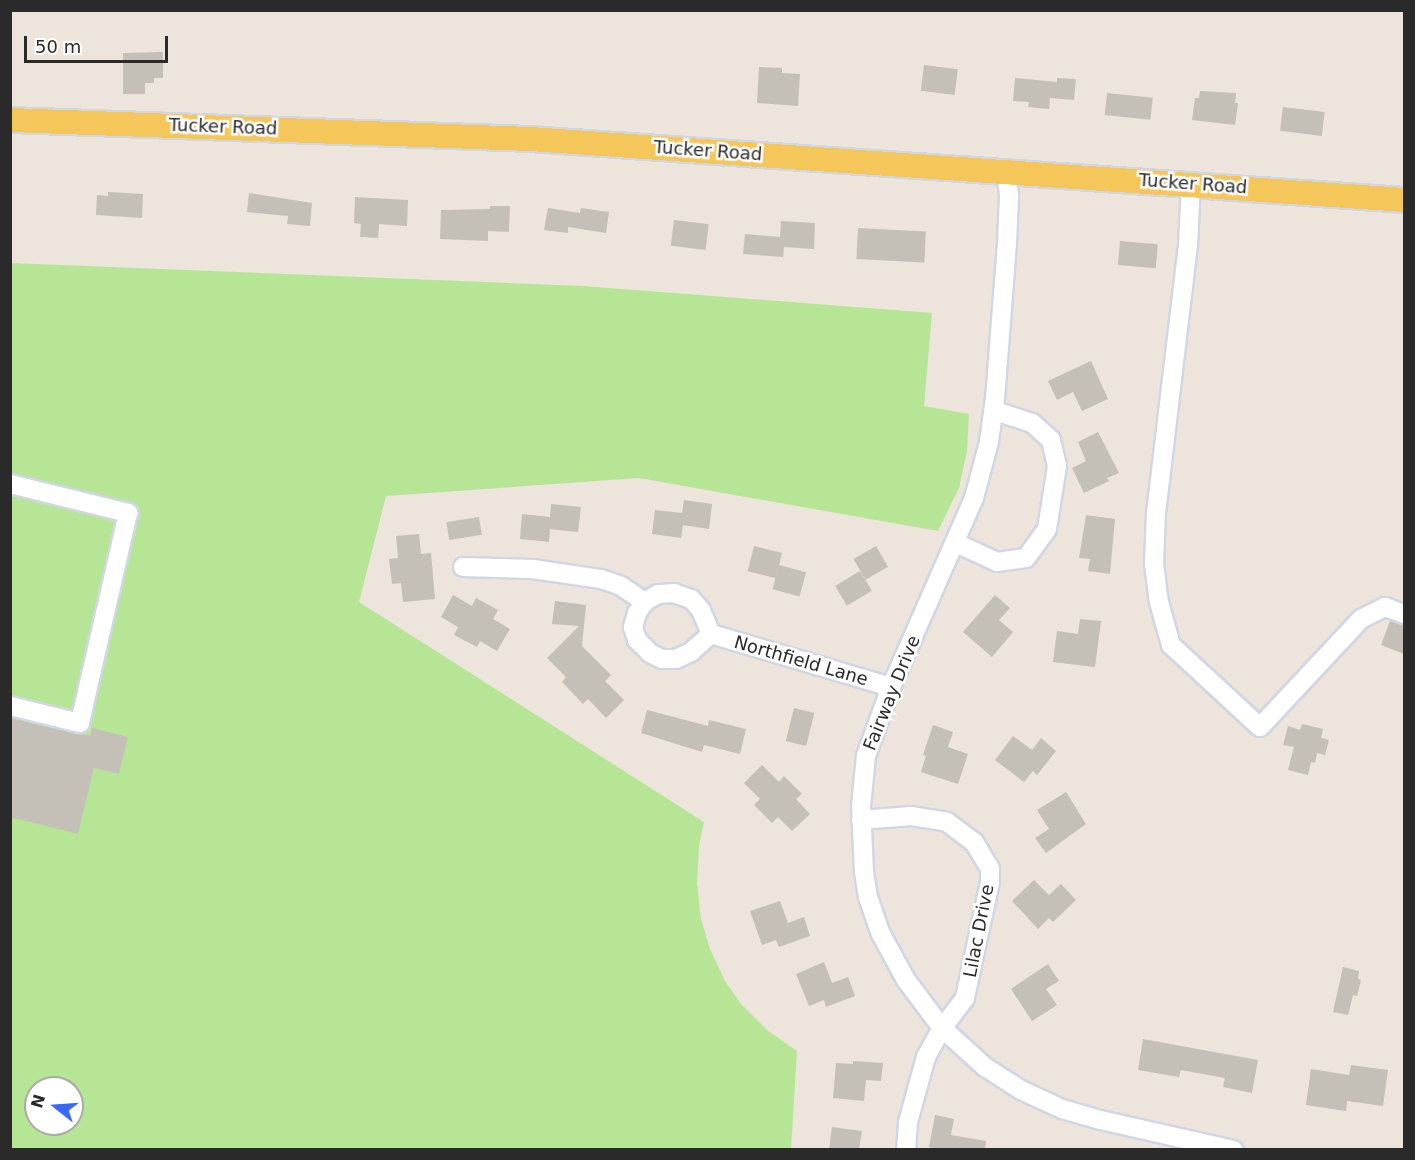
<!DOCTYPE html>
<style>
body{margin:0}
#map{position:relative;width:1415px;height:1160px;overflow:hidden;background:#ede4dc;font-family:"DejaVu Sans",sans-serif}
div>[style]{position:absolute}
.green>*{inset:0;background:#b7e596}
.building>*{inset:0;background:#c4bfb7;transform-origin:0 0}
.roads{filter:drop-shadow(2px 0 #d1d6e4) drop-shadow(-2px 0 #d1d6e4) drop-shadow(0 2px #d1d6e4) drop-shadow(0 -2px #d1d6e4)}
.minor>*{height:18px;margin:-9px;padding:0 9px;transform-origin:9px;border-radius:9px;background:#fff}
.major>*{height:24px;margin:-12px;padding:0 12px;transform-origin:12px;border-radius:12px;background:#f5c659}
span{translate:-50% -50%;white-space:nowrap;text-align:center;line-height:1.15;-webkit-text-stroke:5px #fff;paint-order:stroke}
.street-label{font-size:18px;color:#2a2a2a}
.frame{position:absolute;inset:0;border:12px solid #2a2a2a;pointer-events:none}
.north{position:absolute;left:24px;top:1076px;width:60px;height:60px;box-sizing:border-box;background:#fff;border:2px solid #aaa;border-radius:50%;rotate:287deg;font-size:16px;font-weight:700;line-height:24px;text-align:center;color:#2a2a2a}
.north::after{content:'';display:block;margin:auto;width:21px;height:27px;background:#3769ff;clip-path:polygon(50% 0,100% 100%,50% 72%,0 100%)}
.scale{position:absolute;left:24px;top:36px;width:144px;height:27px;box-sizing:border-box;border:3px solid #2a2a2a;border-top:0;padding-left:8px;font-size:18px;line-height:21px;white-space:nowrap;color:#2a2a2a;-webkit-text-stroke:4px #fff;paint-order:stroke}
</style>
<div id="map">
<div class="green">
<div style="clip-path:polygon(evenodd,11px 263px,583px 286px,932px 313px,924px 406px,969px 414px,967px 451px,959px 488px,938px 531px,639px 478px,386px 496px,359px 602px,704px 822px,699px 846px,697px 884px,701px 919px,710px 949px,725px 981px,741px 1004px,768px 1031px,797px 1051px,791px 1149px,11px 1150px,11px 263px,36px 1088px,72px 1088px,72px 1124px,36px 1124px,36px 1088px)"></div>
</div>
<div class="building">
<div style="clip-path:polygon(163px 52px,163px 78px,154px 78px,154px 83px,145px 83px,145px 94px,123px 94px,123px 53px)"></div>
<div style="left:924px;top:65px;width:34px;height:26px;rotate:7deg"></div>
<div style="clip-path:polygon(759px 67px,782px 68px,782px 73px,800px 74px,798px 106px,757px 103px)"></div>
<div style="clip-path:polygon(1015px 78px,1057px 82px,1057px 78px,1076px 79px,1074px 100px,1050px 98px,1049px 109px,1028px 107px,1029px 102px,1013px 101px)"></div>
<div style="clip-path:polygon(1200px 91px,1236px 93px,1235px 103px,1238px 103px,1235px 125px,1192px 120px,1195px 98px,1199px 98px)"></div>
<div style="left:1107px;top:93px;width:46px;height:22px;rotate:6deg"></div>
<div style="left:1283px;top:107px;width:42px;height:24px;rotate:7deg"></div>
<div style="clip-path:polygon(108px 192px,143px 194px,142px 218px,96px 215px,97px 195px,108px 196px)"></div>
<div style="clip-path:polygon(249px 193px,312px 203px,310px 226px,287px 224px,288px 216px,247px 212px)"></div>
<div style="clip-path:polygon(355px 197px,408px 200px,407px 226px,379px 224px,378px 238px,360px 237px,361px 224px,354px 223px)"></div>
<div style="clip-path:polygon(490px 206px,510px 206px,509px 232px,488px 231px,488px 241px,440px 239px,441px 210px,490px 209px)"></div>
<div style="clip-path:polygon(548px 208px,580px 213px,581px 208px,609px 212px,606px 233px,568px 227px,568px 233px,544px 230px)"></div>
<div style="left:674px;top:220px;width:35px;height:26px;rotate:7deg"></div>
<div style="clip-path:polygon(781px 221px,815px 223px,814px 249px,784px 247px,783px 257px,743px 254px,745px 234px,780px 237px)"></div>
<div style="left:858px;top:228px;width:68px;height:31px;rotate:3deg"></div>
<div style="left:1120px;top:241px;width:38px;height:24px;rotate:5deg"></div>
<div style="clip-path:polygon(1091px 361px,1108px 399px,1082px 411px,1073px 392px,1057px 400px,1048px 381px)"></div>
<div style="clip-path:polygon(1098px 432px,1119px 473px,1107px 478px,1109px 481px,1084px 493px,1072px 468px,1086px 461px,1078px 442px)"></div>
<div style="clip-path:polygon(684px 500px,712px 504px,709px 529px,683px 525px,681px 538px,652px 534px,655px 510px,682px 513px)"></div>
<div style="clip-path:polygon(551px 504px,581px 507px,578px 532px,550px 529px,549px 542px,520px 539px,522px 514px,550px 517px)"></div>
<div style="clip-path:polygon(1086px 515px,1115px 519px,1110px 574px,1088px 571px,1090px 559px,1079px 558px)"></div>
<div style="left:479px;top:517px;width:18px;height:33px;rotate:81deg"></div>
<div style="clip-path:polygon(419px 534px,421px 554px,431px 553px,435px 599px,403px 602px,401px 583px,392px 584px,389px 559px,398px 558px,396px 536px)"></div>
<div style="left:754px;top:546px;width:29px;height:26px;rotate:14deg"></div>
<div style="left:876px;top:546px;width:24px;height:26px;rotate:60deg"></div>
<div style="left:779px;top:565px;width:28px;height:25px;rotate:15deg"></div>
<div style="left:860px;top:571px;width:23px;height:29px;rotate:59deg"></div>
<div style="clip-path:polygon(453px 595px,472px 606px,476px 598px,498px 610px,493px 619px,510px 629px,497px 651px,480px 641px,477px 647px,454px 635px,458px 627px,441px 617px)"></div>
<div style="clip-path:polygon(995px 595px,1010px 608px,999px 620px,1013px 632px,992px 657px,963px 632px)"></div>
<div style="clip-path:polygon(555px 601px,586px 605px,582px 646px,611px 675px,605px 681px,624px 700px,606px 718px,588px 699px,583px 704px,562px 682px,566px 677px,547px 658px,579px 626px,552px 624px)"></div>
<div style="clip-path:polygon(1080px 619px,1101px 621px,1095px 667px,1053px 662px,1057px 631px,1078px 634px)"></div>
<div style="clip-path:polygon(1390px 621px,1404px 626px,1404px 654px,1381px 645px)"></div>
<div style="left:794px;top:708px;width:21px;height:34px;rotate:14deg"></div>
<div style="clip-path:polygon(647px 710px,708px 726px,709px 720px,746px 729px,740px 754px,704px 745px,702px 752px,641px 733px)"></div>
<div style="clip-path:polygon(10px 718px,77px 734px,90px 736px,92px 728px,128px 737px,119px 774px,94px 768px,78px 834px,10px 817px)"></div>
<div style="clip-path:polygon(1302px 724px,1323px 729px,1321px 738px,1329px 740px,1325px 755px,1317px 753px,1315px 763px,1311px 762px,1308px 775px,1288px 770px,1294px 747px,1283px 745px,1288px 726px,1300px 730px)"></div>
<div style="clip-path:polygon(933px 725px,953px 732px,948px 747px,968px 754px,958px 784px,921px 772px,926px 756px,923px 755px)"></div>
<div style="clip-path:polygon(1013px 736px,1032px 750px,1041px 738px,1056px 751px,1037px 775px,1033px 771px,1024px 782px,995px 760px)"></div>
<div style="clip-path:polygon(762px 765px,779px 782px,784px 776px,802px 794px,796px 799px,810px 814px,792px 831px,778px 817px,772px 823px,754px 805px,760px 799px,744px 783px)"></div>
<div style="clip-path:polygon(1066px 792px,1086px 824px,1046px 853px,1035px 838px,1049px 829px,1037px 810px)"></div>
<div style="clip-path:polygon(1034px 880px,1049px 895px,1061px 884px,1076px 900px,1053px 922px,1049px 918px,1038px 929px,1012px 901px)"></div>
<div style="clip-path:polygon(780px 901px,788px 923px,804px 917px,810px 936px,779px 947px,776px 940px,762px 945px,750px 911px)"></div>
<div style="clip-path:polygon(824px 962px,832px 983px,848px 977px,855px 996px,826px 1007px,824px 1000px,809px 1006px,796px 974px)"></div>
<div style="clip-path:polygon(1048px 964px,1059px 981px,1046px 989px,1057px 1005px,1032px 1021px,1011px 989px)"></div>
<div style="clip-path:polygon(1343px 967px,1359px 971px,1358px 979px,1361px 980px,1357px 996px,1353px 995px,1348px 1015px,1333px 1012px)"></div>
<div style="clip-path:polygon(1143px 1039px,1258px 1060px,1252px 1093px,1223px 1087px,1225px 1078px,1181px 1070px,1179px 1077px,1138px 1070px)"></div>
<div style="clip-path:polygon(853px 1061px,883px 1063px,881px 1081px,866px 1080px,864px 1101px,833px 1098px,836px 1063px,853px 1064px)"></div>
<div style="clip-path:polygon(1351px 1065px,1388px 1070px,1383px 1106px,1347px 1101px,1346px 1111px,1306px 1105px,1311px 1069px,1349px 1075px)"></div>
<div style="clip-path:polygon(935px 1115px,954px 1119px,951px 1135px,986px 1141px,985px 1149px,933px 1149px,929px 1147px)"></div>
<div style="clip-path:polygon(832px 1127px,862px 1131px,859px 1149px,829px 1149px)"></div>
</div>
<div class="roads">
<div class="minor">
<div style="left:1006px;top:171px;width:26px;rotate:83deg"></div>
<div style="left:1009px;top:197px;width:46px;rotate:92.5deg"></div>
<div style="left:1007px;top:243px;width:155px;rotate:94.4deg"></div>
<div style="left:995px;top:398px;width:44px;rotate:97.8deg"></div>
<div style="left:989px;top:442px;width:58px;rotate:105deg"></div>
<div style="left:974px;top:498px;width:206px;rotate:113.7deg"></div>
<div style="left:891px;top:687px;width:73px;rotate:109.9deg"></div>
<div style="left:866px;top:756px;width:50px;rotate:95.7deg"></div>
<div style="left:861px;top:806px;width:66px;rotate:87.4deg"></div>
<div style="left:864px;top:872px;width:25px;rotate:81deg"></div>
<div style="left:868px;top:897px;width:39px;rotate:71deg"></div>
<div style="left:881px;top:934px;width:52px;rotate:61.5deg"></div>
<div style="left:906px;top:980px;width:60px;rotate:53.1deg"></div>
<div style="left:942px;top:1028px;width:58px;rotate:42.2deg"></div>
<div style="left:985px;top:1067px;width:43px;rotate:32.6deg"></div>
<div style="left:1021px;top:1090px;width:45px;rotate:24.9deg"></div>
<div style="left:1062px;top:1109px;width:35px;rotate:16deg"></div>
<div style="left:1096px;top:1119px;width:141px;rotate:12.7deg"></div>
<div style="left:1191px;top:184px;width:61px;rotate:92.8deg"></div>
<div style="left:1188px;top:245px;width:269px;rotate:96.8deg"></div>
<div style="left:1156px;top:512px;width:51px;rotate:92.2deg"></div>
<div style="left:1154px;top:563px;width:39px;rotate:83deg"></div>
<div style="left:1159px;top:602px;width:45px;rotate:74.4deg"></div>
<div style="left:1171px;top:645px;width:121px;rotate:42.7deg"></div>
<div style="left:1260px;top:727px;width:148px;rotate:-46.9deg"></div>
<div style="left:1361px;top:619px;width:27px;rotate:-27deg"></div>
<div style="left:1385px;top:607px;width:20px;rotate:20deg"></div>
<div style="left:10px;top:484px;width:122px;rotate:13.8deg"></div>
<div style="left:128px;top:513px;width:215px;rotate:102.9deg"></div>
<div style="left:80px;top:723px;width:72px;rotate:-166.3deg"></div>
<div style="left:956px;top:543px;width:45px;rotate:24.9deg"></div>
<div style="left:997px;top:562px;width:29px;rotate:-8deg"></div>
<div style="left:1026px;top:558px;width:36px;rotate:-54deg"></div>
<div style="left:1047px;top:529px;width:64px;rotate:-81deg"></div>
<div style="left:1057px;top:466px;width:27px;rotate:-103deg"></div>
<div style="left:1051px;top:440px;width:25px;rotate:-138deg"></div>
<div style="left:1032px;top:423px;width:40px;rotate:-162deg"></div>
<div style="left:463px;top:567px;width:70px;rotate:1.6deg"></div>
<div style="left:533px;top:569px;width:69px;rotate:8.4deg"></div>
<div style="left:601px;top:579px;width:21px;rotate:19deg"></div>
<div style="left:621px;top:586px;width:29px;rotate:34deg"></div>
<div style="left:711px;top:634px;width:26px;rotate:-113deg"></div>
<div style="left:701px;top:610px;width:15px;rotate:-132deg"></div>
<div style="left:691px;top:599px;width:18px;rotate:-161deg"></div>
<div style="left:674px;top:593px;width:16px;rotate:176deg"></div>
<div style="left:658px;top:594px;width:16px;rotate:150deg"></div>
<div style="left:644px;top:602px;width:13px;rotate:122deg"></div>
<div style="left:637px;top:613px;width:15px;rotate:106deg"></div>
<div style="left:633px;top:627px;width:14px;rotate:73deg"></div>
<div style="left:637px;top:640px;width:18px;rotate:45deg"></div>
<div style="left:650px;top:653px;width:13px;rotate:27deg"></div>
<div style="left:662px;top:659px;width:14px"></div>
<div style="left:676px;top:659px;width:17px;rotate:-25deg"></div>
<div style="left:691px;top:652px;width:27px;rotate:-42deg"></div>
<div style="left:711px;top:634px;width:188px;rotate:16.4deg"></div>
<div style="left:861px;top:820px;width:50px;rotate:-4.6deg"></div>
<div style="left:911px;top:816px;width:36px;rotate:9deg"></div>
<div style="left:947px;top:822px;width:34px;rotate:37deg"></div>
<div style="left:974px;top:842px;width:31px;rotate:59deg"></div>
<div style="left:990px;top:869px;width:13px;rotate:90deg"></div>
<div style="left:990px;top:882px;width:119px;rotate:102.2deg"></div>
<div style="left:965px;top:998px;width:38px;rotate:127deg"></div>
<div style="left:942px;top:1028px;width:33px;rotate:119deg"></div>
<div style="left:926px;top:1057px;width:67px;rotate:105.5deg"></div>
<div style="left:908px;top:1122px;width:28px;rotate:94deg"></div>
</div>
<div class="major">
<div style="left:10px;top:120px;width:520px;rotate:2.09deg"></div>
<div style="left:530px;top:139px;width:876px;rotate:3.99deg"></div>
</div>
</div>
<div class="street-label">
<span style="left:223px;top:127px;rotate:2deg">Tucker Road</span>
<span style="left:708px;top:151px;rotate:4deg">Tucker Road</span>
<span style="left:1193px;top:184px;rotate:4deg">Tucker Road</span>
<span style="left:801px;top:661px;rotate:16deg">Northfield Lane</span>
<span style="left:892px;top:693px;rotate:-68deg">Fairway Drive</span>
<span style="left:979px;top:931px;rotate:-79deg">Lilac Drive</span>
</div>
<div class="frame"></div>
<div class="north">N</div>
<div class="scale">50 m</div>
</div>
